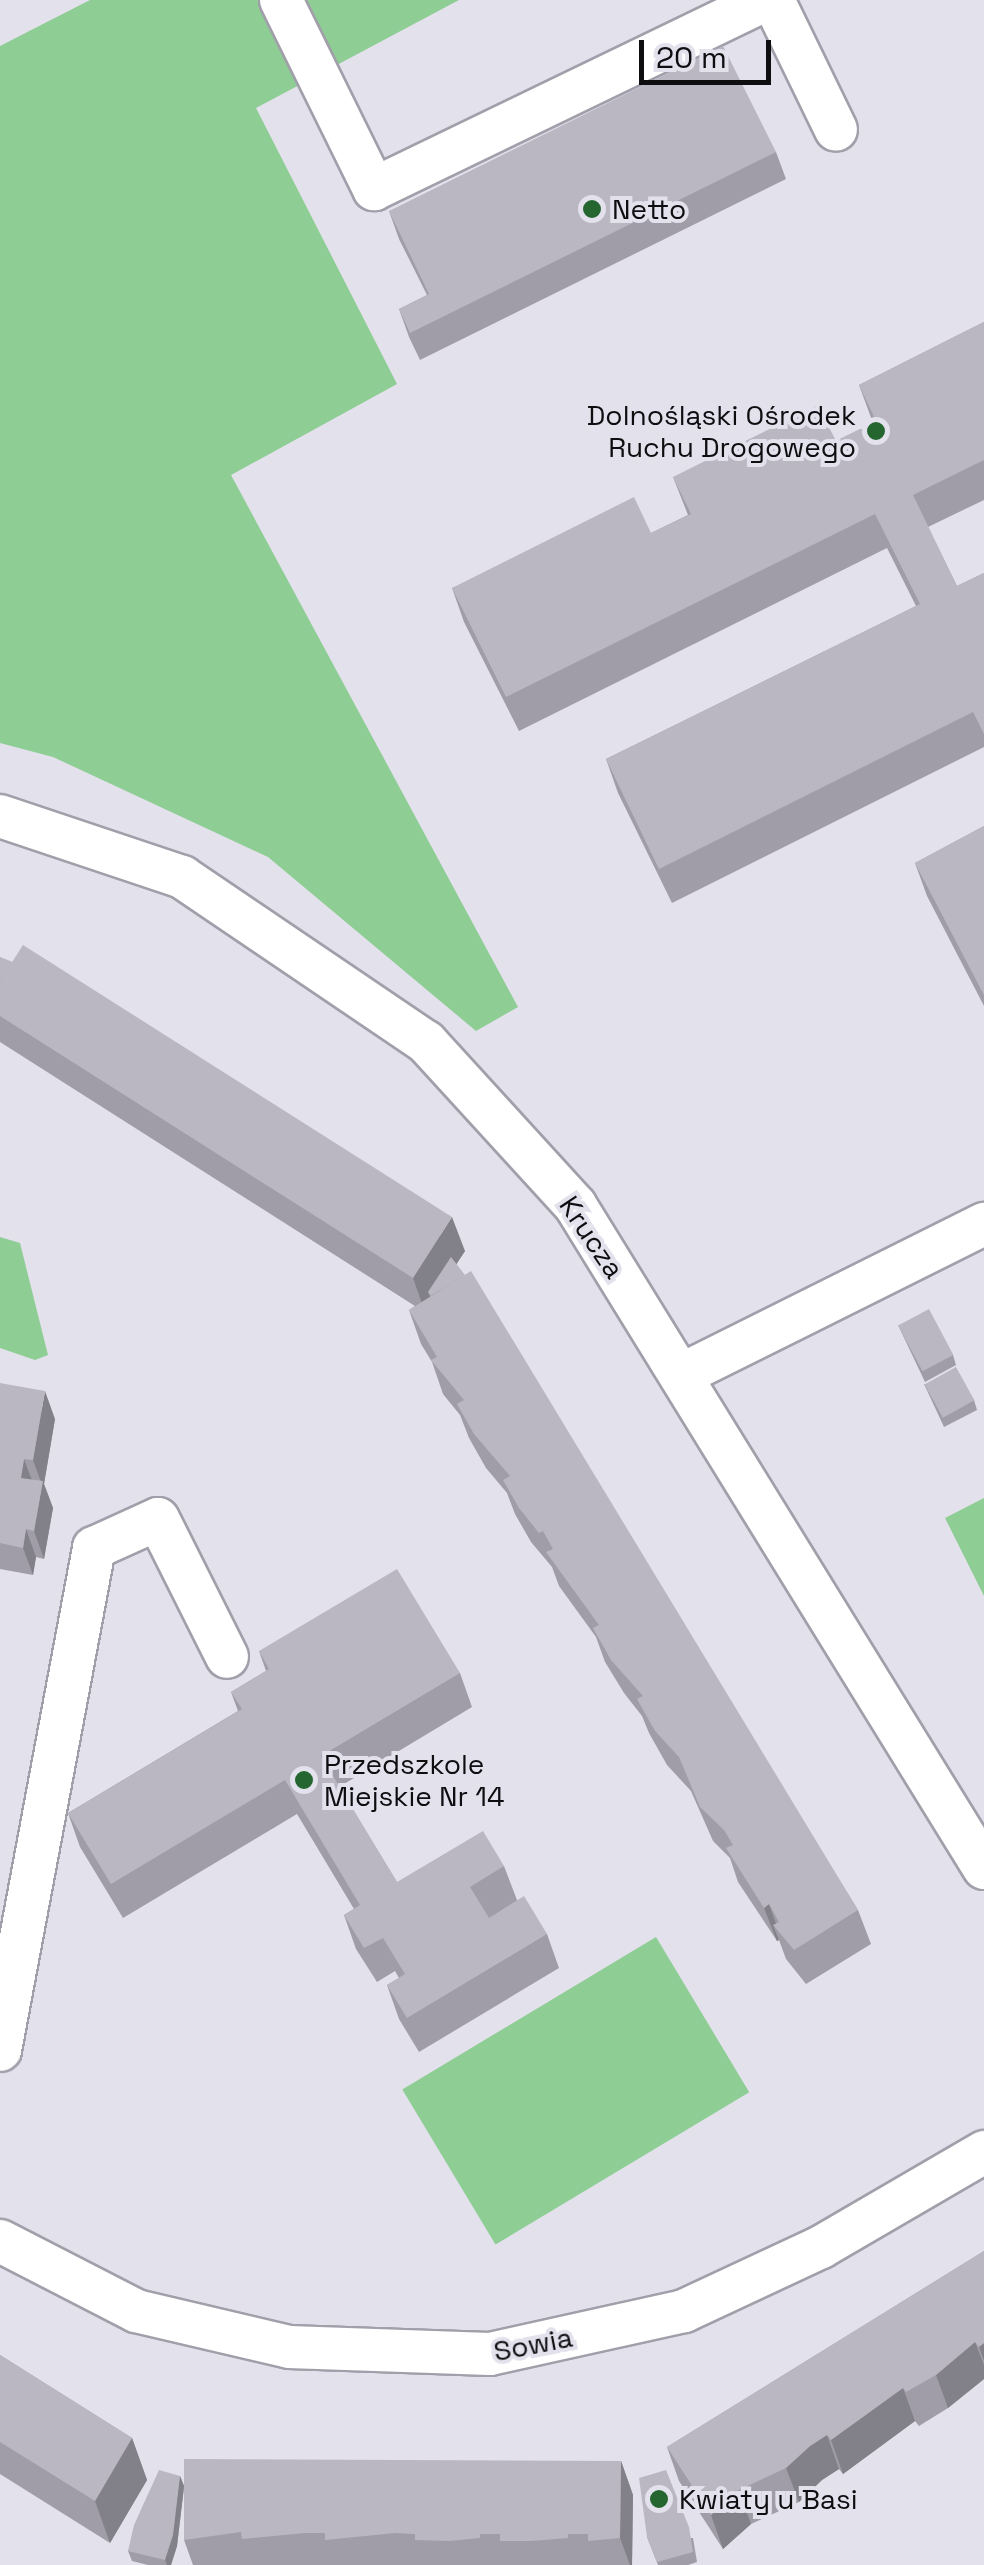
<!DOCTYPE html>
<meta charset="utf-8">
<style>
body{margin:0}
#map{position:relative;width:984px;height:2565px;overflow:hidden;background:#e3e1ec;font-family:"Space Grotesk",sans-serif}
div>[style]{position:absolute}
.green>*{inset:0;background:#8ecd94;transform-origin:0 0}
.roads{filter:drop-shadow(2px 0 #a19faa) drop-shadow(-2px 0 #a19faa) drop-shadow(0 2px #a19faa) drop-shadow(0 -2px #a19faa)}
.minor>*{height:42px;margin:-21px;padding:0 21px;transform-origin:21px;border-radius:21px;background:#fff}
.wall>*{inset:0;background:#a09da8}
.shaded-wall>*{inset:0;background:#828088}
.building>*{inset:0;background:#bab7c3;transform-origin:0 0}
.dots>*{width:28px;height:28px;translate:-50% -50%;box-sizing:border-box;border:5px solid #e3e1ec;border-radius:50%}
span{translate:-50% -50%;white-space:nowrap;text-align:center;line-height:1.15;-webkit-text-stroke:8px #e3e1ec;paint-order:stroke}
.poi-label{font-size:28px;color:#0e0d10}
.left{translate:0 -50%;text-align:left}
.right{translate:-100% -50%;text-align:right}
.street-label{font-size:28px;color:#0e0d10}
.scale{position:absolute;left:639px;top:40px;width:132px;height:45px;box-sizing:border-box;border:5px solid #0e0d10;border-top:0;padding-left:12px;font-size:30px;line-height:35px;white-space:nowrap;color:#0e0d10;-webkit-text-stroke:8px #e3e1ec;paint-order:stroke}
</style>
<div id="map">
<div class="green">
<div style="clip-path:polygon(90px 0,459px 0,256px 108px,397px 384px,231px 475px,518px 1007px,476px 1031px,268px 857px,53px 757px,0 743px,0 46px)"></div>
<div style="clip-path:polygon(0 1237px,20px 1243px,48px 1355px,35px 1360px,0 1348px)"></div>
<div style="clip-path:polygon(984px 1498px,984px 1596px,945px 1518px)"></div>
<div style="left:656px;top:1937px;width:181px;height:296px;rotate:59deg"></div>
</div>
<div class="roads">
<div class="minor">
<div style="left:281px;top:0;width:211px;rotate:63.8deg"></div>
<div style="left:374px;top:189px;width:434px;rotate:-25.8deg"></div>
<div style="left:773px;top:0;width:144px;rotate:64.1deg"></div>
<div style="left:0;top:816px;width:192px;rotate:18.5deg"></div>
<div style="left:182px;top:877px;width:295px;rotate:34.1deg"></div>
<div style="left:426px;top:1042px;width:221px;rotate:47.6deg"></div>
<div style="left:575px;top:1205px;width:779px;rotate:58.33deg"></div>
<div style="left:681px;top:1375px;width:339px;rotate:-26.5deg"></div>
<div style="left:0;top:2050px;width:511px;rotate:-79.39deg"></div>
<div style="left:94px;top:1548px;width:70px;rotate:-24.4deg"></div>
<div style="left:158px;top:1519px;width:154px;rotate:63.4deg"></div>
<div style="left:0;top:2241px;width:153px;rotate:27.2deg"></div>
<div style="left:136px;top:2311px;width:157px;rotate:13.2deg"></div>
<div style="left:289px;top:2347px;width:201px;rotate:2deg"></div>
<div style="left:490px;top:2354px;width:199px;rotate:-12.5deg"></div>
<div style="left:684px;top:2311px;width:151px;rotate:-25deg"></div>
<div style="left:821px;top:2247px;width:189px;rotate:-30.2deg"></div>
</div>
</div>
<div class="wall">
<div style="clip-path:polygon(776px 152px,786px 179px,420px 360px,409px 337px,399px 309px,427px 295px,399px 239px,389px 211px)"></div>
<div style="clip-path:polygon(984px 322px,984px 500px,928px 527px,957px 586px,984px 573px,984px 747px,672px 903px,618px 793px,606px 759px,916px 606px,887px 548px,519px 731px,464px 622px,452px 588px,651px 533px,688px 515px,673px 477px,836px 441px,873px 423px,859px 385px)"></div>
<div style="clip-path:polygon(984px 826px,984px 1006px,927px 896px,915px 863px)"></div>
<div style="clip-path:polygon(0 957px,465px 1251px,456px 1264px,858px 1910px,871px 1944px,806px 1984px,786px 1959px,779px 1940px,777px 1941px,738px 1882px,730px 1858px,713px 1841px,691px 1791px,667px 1765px,649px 1733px,642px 1716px,624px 1693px,605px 1662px,596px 1637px,559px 1586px,552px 1567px,531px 1542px,515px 1514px,507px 1493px,486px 1468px,469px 1438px,460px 1415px,443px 1394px,432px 1362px,421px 1344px,409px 1310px,415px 1306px,0 1042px)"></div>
<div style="clip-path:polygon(898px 1325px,953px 1355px,956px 1365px,925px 1382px)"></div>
<div style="clip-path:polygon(0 1383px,55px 1419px,44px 1484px,53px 1508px,44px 1559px,36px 1557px,33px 1575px,0 1569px)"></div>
<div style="clip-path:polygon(924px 1384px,974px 1400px,977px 1410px,944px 1427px)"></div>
<div style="clip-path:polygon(259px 1651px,460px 1673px,472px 1707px,339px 1787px,397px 1882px,504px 1866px,517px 1900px,547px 1934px,559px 1968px,419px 2052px,399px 2019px,387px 1985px,399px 1978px,395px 1971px,377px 1982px,356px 1949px,344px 1915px,354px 1909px,297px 1814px,123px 1918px,80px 1847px,68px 1813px,238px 1711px,231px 1692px,266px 1671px)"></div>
<div style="clip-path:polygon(984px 2251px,984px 2379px,948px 2408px,919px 2426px,915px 2421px,843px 2474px,839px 2469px,822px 2480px,799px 2502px,751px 2524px,723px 2549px,679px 2481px,667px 2447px)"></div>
<div style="clip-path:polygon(0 2355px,132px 2438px,147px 2480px,110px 2543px,0 2474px)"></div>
<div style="clip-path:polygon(621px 2461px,633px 2495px,632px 2565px,193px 2565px,184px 2540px,184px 2488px,177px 2546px,171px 2565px,148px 2565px,132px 2561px,128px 2551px,180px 2476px,184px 2486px)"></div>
<div style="clip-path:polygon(647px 2537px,693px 2538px,697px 2562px,688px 2565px,658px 2565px)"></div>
</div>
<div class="shaded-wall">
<div style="clip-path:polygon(452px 1217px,465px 1251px,434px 1299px,428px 1292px,432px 1302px,425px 1312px,413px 1278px)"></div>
<div style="clip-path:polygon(45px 1391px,55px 1419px,44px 1484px,53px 1508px,44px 1559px,34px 1531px,42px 1485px,33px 1460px)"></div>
<div style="clip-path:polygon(24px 1459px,34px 1486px,21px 1478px)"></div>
<div style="clip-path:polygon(26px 1529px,36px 1557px,33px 1575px,23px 1548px)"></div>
<div style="clip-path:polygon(769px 1904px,779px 1932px,773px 1925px,779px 1940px,777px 1941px,764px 1908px)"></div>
<div style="clip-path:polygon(975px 2342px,984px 2365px,984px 2379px,948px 2408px,936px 2375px)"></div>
<div style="clip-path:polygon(984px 2343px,984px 2361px,979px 2347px)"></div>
<div style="clip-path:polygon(903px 2388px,915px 2421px,843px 2474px,831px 2440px)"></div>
<div style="clip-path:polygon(827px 2435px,839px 2469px,822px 2480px,799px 2502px,786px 2468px,810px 2446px)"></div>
<div style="clip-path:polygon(132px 2438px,147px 2480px,110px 2543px,95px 2501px)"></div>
<div style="clip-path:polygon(621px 2461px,633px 2495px,632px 2565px,630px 2565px,620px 2538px)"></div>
<div style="clip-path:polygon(180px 2476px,184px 2486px,177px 2546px,171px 2565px,167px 2565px,165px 2560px)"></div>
<div style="clip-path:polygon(739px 2490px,751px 2524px,723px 2549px,711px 2515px)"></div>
</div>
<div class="building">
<div style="clip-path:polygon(723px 46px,776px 152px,410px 333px,399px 309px,429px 294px,389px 211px)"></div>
<div style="clip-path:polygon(984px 322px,984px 460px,913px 495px,957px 586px,984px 573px,984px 734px,973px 712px,659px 869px,606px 759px,920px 604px,875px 514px,506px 697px,452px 588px,634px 497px,651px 533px,691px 514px,673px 477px,818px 405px,836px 441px,876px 421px,859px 385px)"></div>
<div style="clip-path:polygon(984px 826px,984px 995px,915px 863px)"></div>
<div style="clip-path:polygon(23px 945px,452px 1217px,413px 1278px,0 1016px,0 981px)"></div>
<div style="clip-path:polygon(0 957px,13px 962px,0 981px)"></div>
<div style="clip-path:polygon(451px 1257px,465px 1275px,431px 1296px,428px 1292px)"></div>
<div style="clip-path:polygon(471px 1271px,858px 1910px,794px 1950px,773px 1925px,779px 1922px,769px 1904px,764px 1908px,726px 1848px,733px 1845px,724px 1830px,700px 1807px,679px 1757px,655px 1731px,637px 1699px,643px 1696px,611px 1660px,593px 1628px,599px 1625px,546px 1552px,553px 1549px,543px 1531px,539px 1533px,519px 1508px,503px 1480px,510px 1476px,474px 1434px,457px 1404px,464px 1400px,431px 1360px,437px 1357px,409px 1310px)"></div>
<div style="left:929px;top:1309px;width:52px;height:35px;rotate:62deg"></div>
<div style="left:956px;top:1367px;width:38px;height:36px;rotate:61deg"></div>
<div style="clip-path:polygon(0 1383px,45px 1391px,33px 1460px,24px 1459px,21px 1478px,43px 1481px,34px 1531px,26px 1529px,23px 1548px,0 1543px)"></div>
<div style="clip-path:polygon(397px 1569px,460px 1673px,321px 1756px,397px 1882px,483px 1831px,504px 1866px,470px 1887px,489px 1918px,524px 1896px,547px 1934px,407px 2018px,387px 1985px,405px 1974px,383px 1938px,364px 1948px,344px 1915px,360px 1905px,285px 1780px,111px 1884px,68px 1813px,242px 1709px,231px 1692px,269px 1669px,259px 1651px)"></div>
<div style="clip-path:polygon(984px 2251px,984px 2343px,979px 2347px,975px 2342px,936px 2375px,906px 2392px,903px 2388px,831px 2440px,827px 2435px,810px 2446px,786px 2468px,739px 2490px,711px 2515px,667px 2447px)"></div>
<div style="clip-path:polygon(0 2355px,132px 2438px,95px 2501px,0 2442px)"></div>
<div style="clip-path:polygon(184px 2459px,621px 2461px,620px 2538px,588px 2541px,588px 2534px,568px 2534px,568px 2538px,531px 2541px,500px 2541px,500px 2534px,480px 2534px,480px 2538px,449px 2541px,415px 2540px,415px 2534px,395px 2533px,325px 2540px,325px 2533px,305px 2533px,242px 2539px,241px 2532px,184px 2540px)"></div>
<div style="clip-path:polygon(159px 2470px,180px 2476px,173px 2535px,165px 2560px,128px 2551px,134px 2525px)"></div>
<div style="clip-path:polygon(666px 2470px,689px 2527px,693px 2552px,657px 2562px,647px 2537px,639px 2478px)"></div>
</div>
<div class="dots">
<div style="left:592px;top:209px;background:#256630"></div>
<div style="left:876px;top:431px;background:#256630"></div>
<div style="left:304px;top:1780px;background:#256630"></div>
<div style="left:659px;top:2499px;background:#256630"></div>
</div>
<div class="poi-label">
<span class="left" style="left:612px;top:209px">Netto</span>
<span class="right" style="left:856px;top:431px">Dolnośląski Ośrodek<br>Ruchu Drogowego</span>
<span class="left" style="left:324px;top:1780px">Przedszkole<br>Miejskie Nr 14</span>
<span class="left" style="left:679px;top:2499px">Kwiaty u Basi</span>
</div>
<div class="street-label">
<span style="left:592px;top:1237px;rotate:56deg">Krucza</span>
<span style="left:533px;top:2344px;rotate:-11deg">Sowia</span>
</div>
<div class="scale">20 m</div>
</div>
